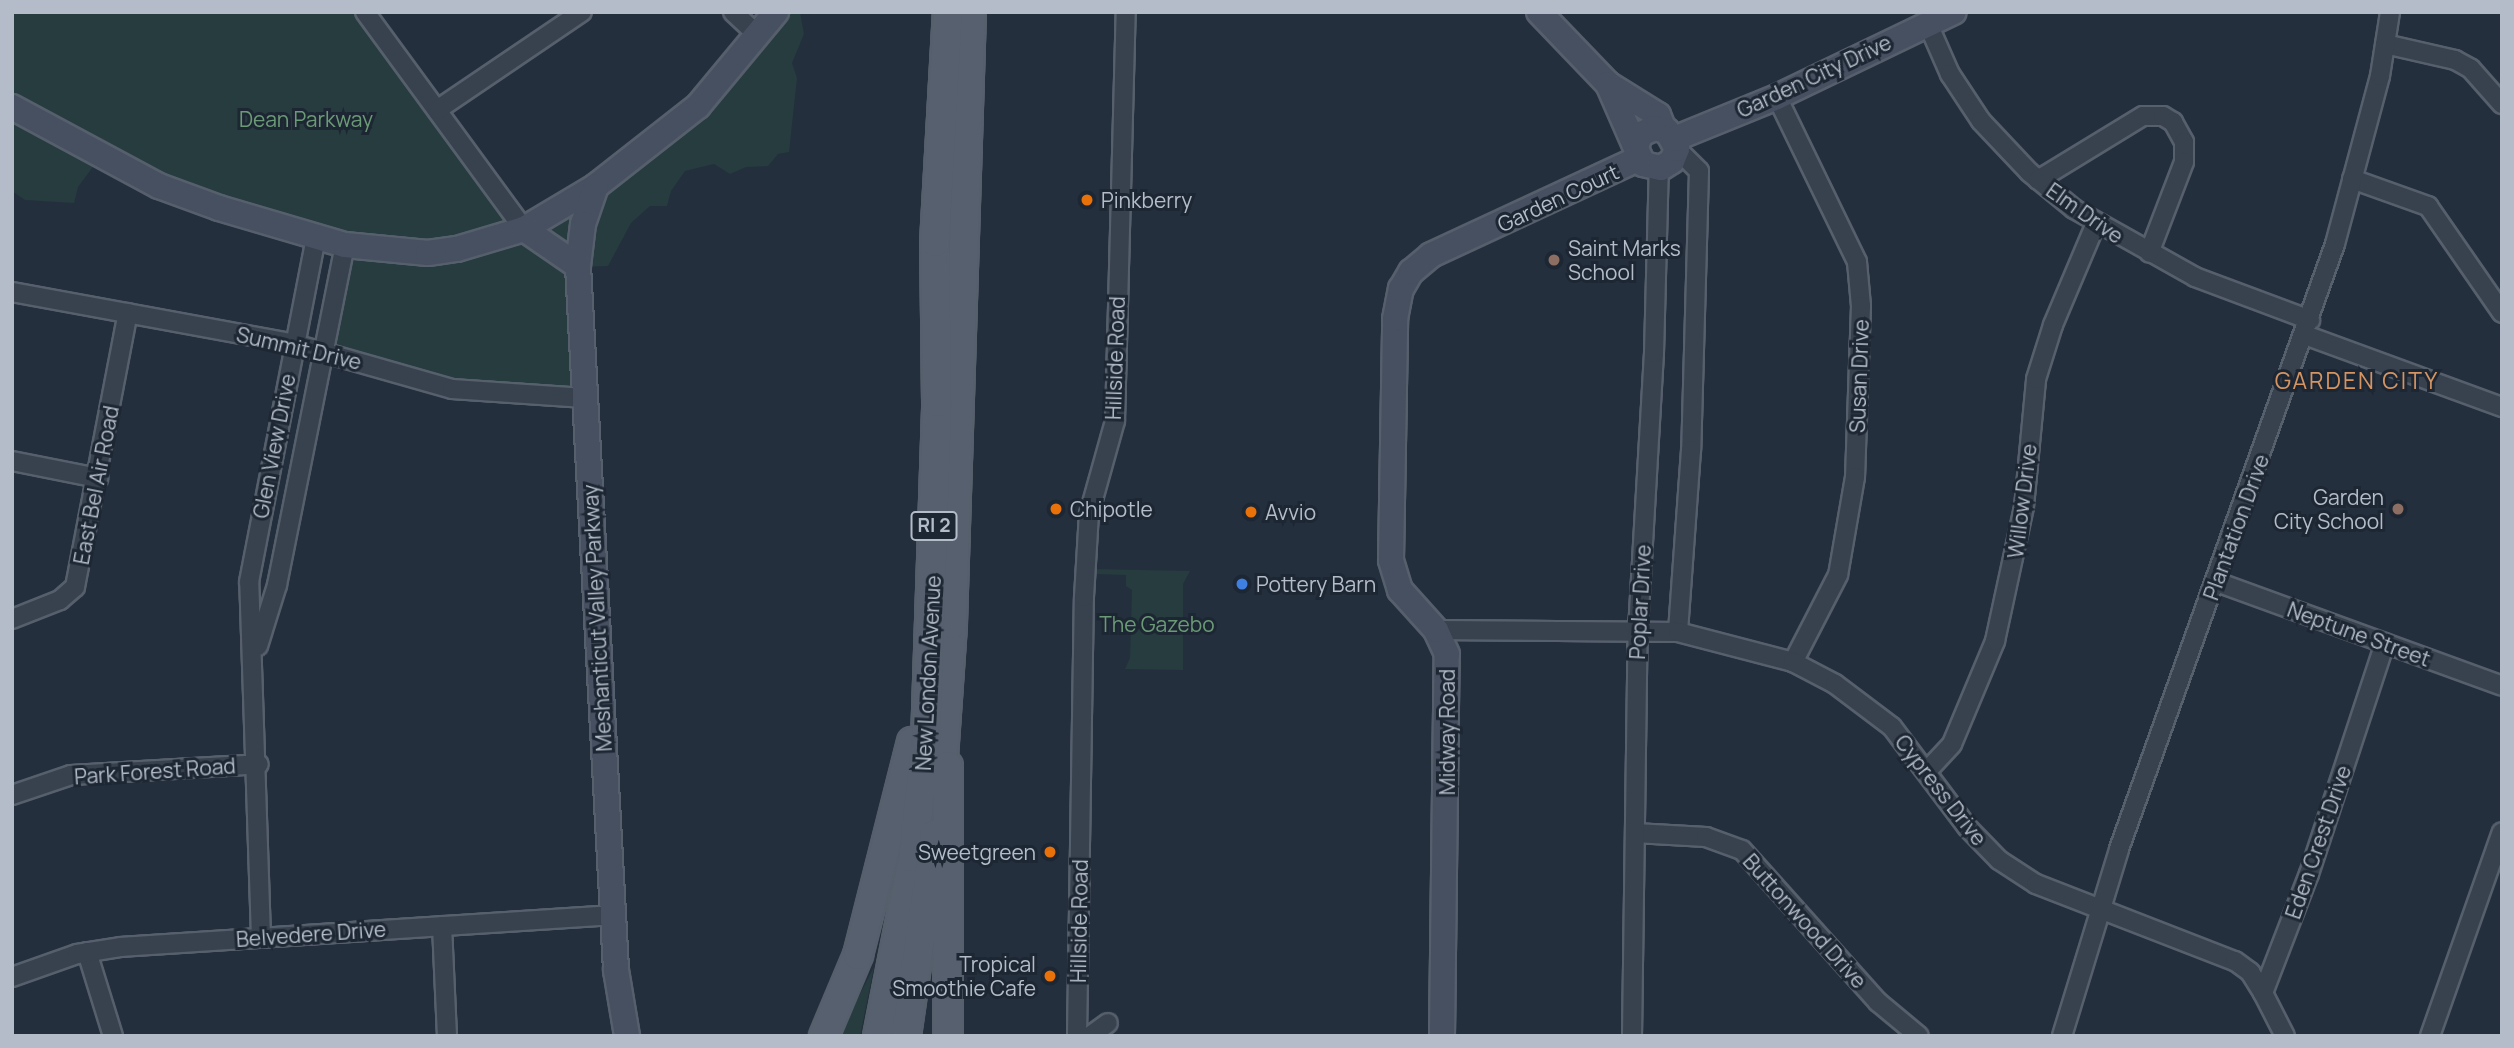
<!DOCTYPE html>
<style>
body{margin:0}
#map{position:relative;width:2514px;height:1048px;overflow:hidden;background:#242f3e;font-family:Manrope,sans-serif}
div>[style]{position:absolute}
.green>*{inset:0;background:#263c3f}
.roads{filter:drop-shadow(2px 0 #565f6c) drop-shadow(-2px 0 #565f6c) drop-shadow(0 2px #565f6c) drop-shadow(0 -2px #565f6c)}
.street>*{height:18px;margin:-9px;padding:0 9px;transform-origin:9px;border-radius:9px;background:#38414e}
.secondary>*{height:24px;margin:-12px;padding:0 12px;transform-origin:12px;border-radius:12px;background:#465061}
.primary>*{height:28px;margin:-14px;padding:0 14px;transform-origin:14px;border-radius:14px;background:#56606e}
.dots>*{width:19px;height:19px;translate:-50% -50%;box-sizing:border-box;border:4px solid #1d2633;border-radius:50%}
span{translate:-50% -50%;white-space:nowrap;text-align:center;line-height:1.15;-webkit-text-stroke:6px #1d2633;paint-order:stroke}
.shield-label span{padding:2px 5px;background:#1d2633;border:2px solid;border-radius:5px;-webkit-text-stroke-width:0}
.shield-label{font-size:19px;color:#b4bcc9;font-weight:700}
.street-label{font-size:21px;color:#b4bcc9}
.park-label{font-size:21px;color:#6b9a76}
.poi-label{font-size:21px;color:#b4bcc9}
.left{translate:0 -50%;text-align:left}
.right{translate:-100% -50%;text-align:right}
.neighbourhood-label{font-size:23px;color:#d59563;letter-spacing:2px}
.frame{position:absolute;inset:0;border:14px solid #b4bcc9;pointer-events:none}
</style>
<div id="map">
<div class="green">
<div style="clip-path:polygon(12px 12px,366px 12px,523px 227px,632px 160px,776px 12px,800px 12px,804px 34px,792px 63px,797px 78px,789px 152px,778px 154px,768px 166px,746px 167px,730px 174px,714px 164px,685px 171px,671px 191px,667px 206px,650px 206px,631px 223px,608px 266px,580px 267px,585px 390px,477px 392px,329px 353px,344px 248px,101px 156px,78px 187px,74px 203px,25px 200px,12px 191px)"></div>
<div style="clip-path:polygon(1093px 569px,1190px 571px,1183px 584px,1183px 670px,1125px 669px,1130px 658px,1132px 590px,1126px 586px,1126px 575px,1094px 574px)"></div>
<div style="clip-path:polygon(874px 967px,860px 1036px,838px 1036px)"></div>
</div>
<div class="roads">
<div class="street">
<div style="left:365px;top:12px;width:269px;rotate:53.8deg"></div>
<div style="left:733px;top:12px;width:33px;rotate:43deg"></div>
<div style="left:1928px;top:24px;width:55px;rotate:66.3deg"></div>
<div style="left:1950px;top:74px;width:56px;rotate:56.6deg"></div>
<div style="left:1981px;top:121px;width:70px;rotate:46.7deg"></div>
<div style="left:2029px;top:172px;width:58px;rotate:39.4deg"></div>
<div style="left:2074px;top:209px;width:139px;rotate:29.3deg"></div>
<div style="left:2195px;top:277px;width:123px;rotate:20.5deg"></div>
<div style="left:2385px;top:44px;width:72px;rotate:12.9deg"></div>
<div style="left:2455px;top:60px;width:18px;rotate:29deg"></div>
<div style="left:2471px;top:69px;width:47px;rotate:48.5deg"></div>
<div style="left:1777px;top:97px;width:183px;rotate:64.1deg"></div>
<div style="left:1857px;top:262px;width:44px;rotate:84.8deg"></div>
<div style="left:1861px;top:306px;width:171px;rotate:92deg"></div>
<div style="left:1855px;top:477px;width:99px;rotate:99.8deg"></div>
<div style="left:1838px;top:575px;width:98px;rotate:117.3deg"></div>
<div style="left:437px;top:110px;width:175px;rotate:-34.1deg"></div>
<div style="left:1677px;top:149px;width:31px;rotate:45deg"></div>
<div style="left:1699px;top:171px;width:279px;rotate:91.6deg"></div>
<div style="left:1691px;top:450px;width:182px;rotate:94.1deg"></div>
<div style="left:2352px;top:179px;width:81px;rotate:19.6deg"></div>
<div style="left:2428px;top:206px;width:130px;rotate:55.3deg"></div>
<div style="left:2038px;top:180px;width:123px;rotate:-31.4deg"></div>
<div style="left:2143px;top:116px;width:20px"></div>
<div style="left:2163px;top:116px;width:12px;rotate:31deg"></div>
<div style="left:2173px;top:122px;width:23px;rotate:61deg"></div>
<div style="left:2184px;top:142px;width:20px;rotate:90deg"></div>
<div style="left:2184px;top:162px;width:97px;rotate:111deg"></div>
<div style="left:12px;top:292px;width:287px;rotate:10.4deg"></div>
<div style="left:294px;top:344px;width:164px;rotate:15.9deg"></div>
<div style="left:452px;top:389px;width:133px;rotate:3.9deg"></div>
<div style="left:2305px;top:335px;width:210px;rotate:20.1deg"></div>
<div style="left:12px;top:461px;width:88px;rotate:11.2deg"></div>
<div style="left:2217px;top:582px;width:303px;rotate:20deg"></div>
<div style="left:12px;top:619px;width:52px;rotate:-21.6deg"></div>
<div style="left:60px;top:600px;width:20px;rotate:-41deg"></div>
<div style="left:75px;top:587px;width:279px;rotate:-79.1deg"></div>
<div style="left:1436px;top:630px;width:242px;rotate:0.5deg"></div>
<div style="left:1678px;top:632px;width:119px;rotate:14.6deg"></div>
<div style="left:1793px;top:662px;width:47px;rotate:27.6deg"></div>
<div style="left:1835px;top:684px;width:71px;rotate:37deg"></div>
<div style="left:1892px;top:727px;width:125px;rotate:53.1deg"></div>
<div style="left:1967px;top:827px;width:46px;rotate:45.9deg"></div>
<div style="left:1999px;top:860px;width:44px;rotate:33deg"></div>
<div style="left:2036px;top:884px;width:213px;rotate:21.2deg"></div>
<div style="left:2235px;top:961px;width:19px;rotate:36deg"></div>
<div style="left:2250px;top:972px;width:25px;rotate:58deg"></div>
<div style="left:258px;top:646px;width:64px;rotate:-72.7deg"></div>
<div style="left:277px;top:585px;width:347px;rotate:-78.7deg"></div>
<div style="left:1928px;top:770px;width:35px;rotate:-47deg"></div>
<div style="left:1952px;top:744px;width:112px;rotate:-67.3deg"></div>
<div style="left:1995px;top:641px;width:137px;rotate:-77.8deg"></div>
<div style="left:2024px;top:507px;width:129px;rotate:-84.6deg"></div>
<div style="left:2036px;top:379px;width:57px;rotate:-72.5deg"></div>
<div style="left:2053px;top:325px;width:111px;rotate:-67.1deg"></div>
<div style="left:12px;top:795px;width:62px;rotate:-18.7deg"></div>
<div style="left:71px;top:775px;width:188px;rotate:-3.3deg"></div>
<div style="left:1635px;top:833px;width:71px;rotate:3.2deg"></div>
<div style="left:1706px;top:837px;width:38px;rotate:20deg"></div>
<div style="left:1742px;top:850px;width:204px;rotate:48.2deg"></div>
<div style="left:1878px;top:1002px;width:53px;rotate:39.7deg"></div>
<div style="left:442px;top:926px;width:110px;rotate:87.4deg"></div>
<div style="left:261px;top:937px;width:355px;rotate:-91.9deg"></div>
<div style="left:249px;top:582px;width:351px;rotate:-79deg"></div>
<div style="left:87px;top:952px;width:88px;rotate:72.8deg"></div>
<div style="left:12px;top:977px;width:69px;rotate:-19.5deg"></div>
<div style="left:77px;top:954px;width:45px;rotate:-9deg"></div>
<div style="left:121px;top:947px;width:493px;rotate:-3.7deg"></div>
<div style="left:1077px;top:1036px;width:439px;rotate:-89.1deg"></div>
<div style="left:1084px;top:597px;width:83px;rotate:-86.6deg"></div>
<div style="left:1089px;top:514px;width:97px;rotate:-74.4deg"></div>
<div style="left:1115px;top:421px;width:409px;rotate:-88.5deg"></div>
<div style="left:1090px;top:1036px;width:22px;rotate:-36deg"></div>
<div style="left:1632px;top:1036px;width:406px;rotate:-89.2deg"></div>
<div style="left:1638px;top:630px;width:277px;rotate:-86.7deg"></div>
<div style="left:1654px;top:353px;width:185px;rotate:-88.5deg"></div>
<div style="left:2062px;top:1036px;width:195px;rotate:-73deg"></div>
<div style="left:2119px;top:849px;width:642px;rotate:-70.35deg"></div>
<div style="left:2335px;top:244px;width:174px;rotate:-75deg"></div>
<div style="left:2380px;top:76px;width:65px;rotate:-81.1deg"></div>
<div style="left:2285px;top:1036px;width:48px;rotate:-117.1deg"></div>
<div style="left:2263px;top:993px;width:128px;rotate:-68.9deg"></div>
<div style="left:2309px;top:874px;width:243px;rotate:-71.8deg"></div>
<div style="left:2430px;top:1036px;width:216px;rotate:-70.6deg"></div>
</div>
<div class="secondary">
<div style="left:1539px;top:12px;width:100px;rotate:46.2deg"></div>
<div style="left:1608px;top:84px;width:59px;rotate:31.8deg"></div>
<div style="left:1658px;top:115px;width:16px;rotate:68deg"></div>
<div style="left:1608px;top:84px;width:87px;rotate:66.4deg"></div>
<div style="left:1643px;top:164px;width:18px;rotate:13deg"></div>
<div style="left:1661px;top:168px;width:13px;rotate:-32deg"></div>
<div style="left:1672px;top:161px;width:13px;rotate:-67deg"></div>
<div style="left:1677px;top:149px;width:21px;rotate:-119deg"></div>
<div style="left:1667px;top:131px;width:13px;rotate:-167deg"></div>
<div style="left:1654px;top:128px;width:14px;rotate:155deg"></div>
<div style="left:1641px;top:134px;width:13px;rotate:113deg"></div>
<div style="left:12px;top:107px;width:167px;rotate:28.3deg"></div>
<div style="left:159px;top:186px;width:64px;rotate:20.1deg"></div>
<div style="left:219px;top:208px;width:131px;rotate:16.4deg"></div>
<div style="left:345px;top:245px;width:83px;rotate:5.5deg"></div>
<div style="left:428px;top:253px;width:29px;rotate:-8deg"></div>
<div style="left:457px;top:249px;width:70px;rotate:-16.6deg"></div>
<div style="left:524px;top:229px;width:84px;rotate:-30.8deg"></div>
<div style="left:596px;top:186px;width:130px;rotate:-38.1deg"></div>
<div style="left:698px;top:106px;width:122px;rotate:-50.3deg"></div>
<div style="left:1674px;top:139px;width:111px;rotate:-22.2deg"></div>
<div style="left:1777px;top:97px;width:196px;rotate:-25.7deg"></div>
<div style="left:596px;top:186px;width:40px;rotate:108.9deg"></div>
<div style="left:583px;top:224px;width:42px;rotate:96.8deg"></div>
<div style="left:578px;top:266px;width:705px;rotate:86.91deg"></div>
<div style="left:616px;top:970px;width:67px;rotate:80.5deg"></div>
<div style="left:524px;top:229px;width:65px;rotate:34.4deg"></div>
<div style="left:1442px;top:1036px;width:382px;rotate:-89.3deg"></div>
<div style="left:1447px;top:654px;width:26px;rotate:-115deg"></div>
<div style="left:1436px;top:630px;width:54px;rotate:-132deg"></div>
<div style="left:1400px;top:590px;width:31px;rotate:-107deg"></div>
<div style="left:1391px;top:560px;width:241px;rotate:-89deg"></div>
<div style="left:1395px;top:319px;width:31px;rotate:-79deg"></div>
<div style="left:1401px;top:289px;width:20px;rotate:-60deg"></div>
<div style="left:1411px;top:272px;width:26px;rotate:-40deg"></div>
<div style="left:1431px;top:255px;width:228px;rotate:-24.9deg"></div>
</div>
<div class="primary">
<div style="left:941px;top:787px;width:163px;rotate:-86.1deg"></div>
<div style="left:952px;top:624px;width:612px;rotate:-88.22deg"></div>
<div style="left:824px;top:1036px;width:88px;rotate:-67.2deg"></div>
<div style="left:858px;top:955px;width:220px;rotate:-75.8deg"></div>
<div style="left:878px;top:1036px;width:182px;rotate:-78.9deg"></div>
<div style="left:913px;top:857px;width:118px;rotate:-83.7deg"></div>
<div style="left:926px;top:740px;width:338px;rotate:-88.1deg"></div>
<div style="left:937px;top:402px;width:160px;rotate:-90.7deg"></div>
<div style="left:935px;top:242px;width:230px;rotate:-86.8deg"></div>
<div style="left:906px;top:1036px;width:204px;rotate:-81.8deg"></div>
<div style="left:948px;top:1036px;width:270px;rotate:-90deg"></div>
</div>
</div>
<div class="dots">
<div style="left:1087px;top:200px;background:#e8710a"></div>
<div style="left:1554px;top:260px;background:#8d6e63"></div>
<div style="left:1056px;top:509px;background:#e8710a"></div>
<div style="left:2398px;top:509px;background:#8d6e63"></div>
<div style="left:1251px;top:512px;background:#e8710a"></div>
<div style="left:1242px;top:584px;background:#3f7fe0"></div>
<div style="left:1050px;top:852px;background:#e8710a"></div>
<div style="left:1050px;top:976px;background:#e8710a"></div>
</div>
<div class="shield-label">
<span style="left:934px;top:526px">RI 2</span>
</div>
<div class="street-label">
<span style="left:1814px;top:76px;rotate:-25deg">Garden City Drive</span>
<span style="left:1558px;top:198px;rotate:-25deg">Garden Court</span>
<span style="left:2085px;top:213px;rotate:35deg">Elm Drive</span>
<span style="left:299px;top:348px;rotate:13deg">Summit Drive</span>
<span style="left:1115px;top:358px;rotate:-88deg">Hillside Road</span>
<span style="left:1859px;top:376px;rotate:-88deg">Susan Drive</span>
<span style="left:274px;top:446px;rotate:-79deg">Glen View Drive</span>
<span style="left:96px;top:485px;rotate:-79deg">East Bel Air Road</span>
<span style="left:2022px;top:501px;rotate:-83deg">Willow Drive</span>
<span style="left:2236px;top:527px;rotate:-70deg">Plantation Drive</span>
<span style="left:1640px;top:602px;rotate:-87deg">Poplar Drive</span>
<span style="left:597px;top:618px;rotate:-93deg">Meshanticut Valley Parkway</span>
<span style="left:2359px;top:634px;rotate:20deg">Neptune Street</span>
<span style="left:928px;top:673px;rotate:-87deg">New London Avenue</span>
<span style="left:1447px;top:732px;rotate:-90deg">Midway Road</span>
<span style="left:155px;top:771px;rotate:-4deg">Park Forest Road</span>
<span style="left:1941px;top:790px;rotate:52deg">Cypress Drive</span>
<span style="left:2318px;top:842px;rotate:-71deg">Eden Crest Drive</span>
<span style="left:1079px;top:921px;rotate:-89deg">Hillside Road</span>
<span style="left:1805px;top:921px;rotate:48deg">Buttonwood Drive</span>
<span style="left:311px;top:934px;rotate:-4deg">Belvedere Drive</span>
</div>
<div class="park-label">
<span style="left:306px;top:119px">Dean Parkway</span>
<span style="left:1157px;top:624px">The Gazebo</span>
</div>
<div class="poi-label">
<span class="left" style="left:1101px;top:200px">Pinkberry</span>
<span class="left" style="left:1568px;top:260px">Saint Marks<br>School</span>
<span class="right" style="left:2384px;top:509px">Garden<br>City School</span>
<span class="left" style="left:1070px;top:509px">Chipotle</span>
<span class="left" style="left:1265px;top:512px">Avvio</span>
<span class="left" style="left:1256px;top:584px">Pottery Barn</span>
<span class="right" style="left:1036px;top:852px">Sweetgreen</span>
<span class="right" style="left:1036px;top:976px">Tropical<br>Smoothie Cafe</span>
</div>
<div class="neighbourhood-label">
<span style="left:2357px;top:380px">GARDEN CITY</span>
</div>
<div class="frame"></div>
</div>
